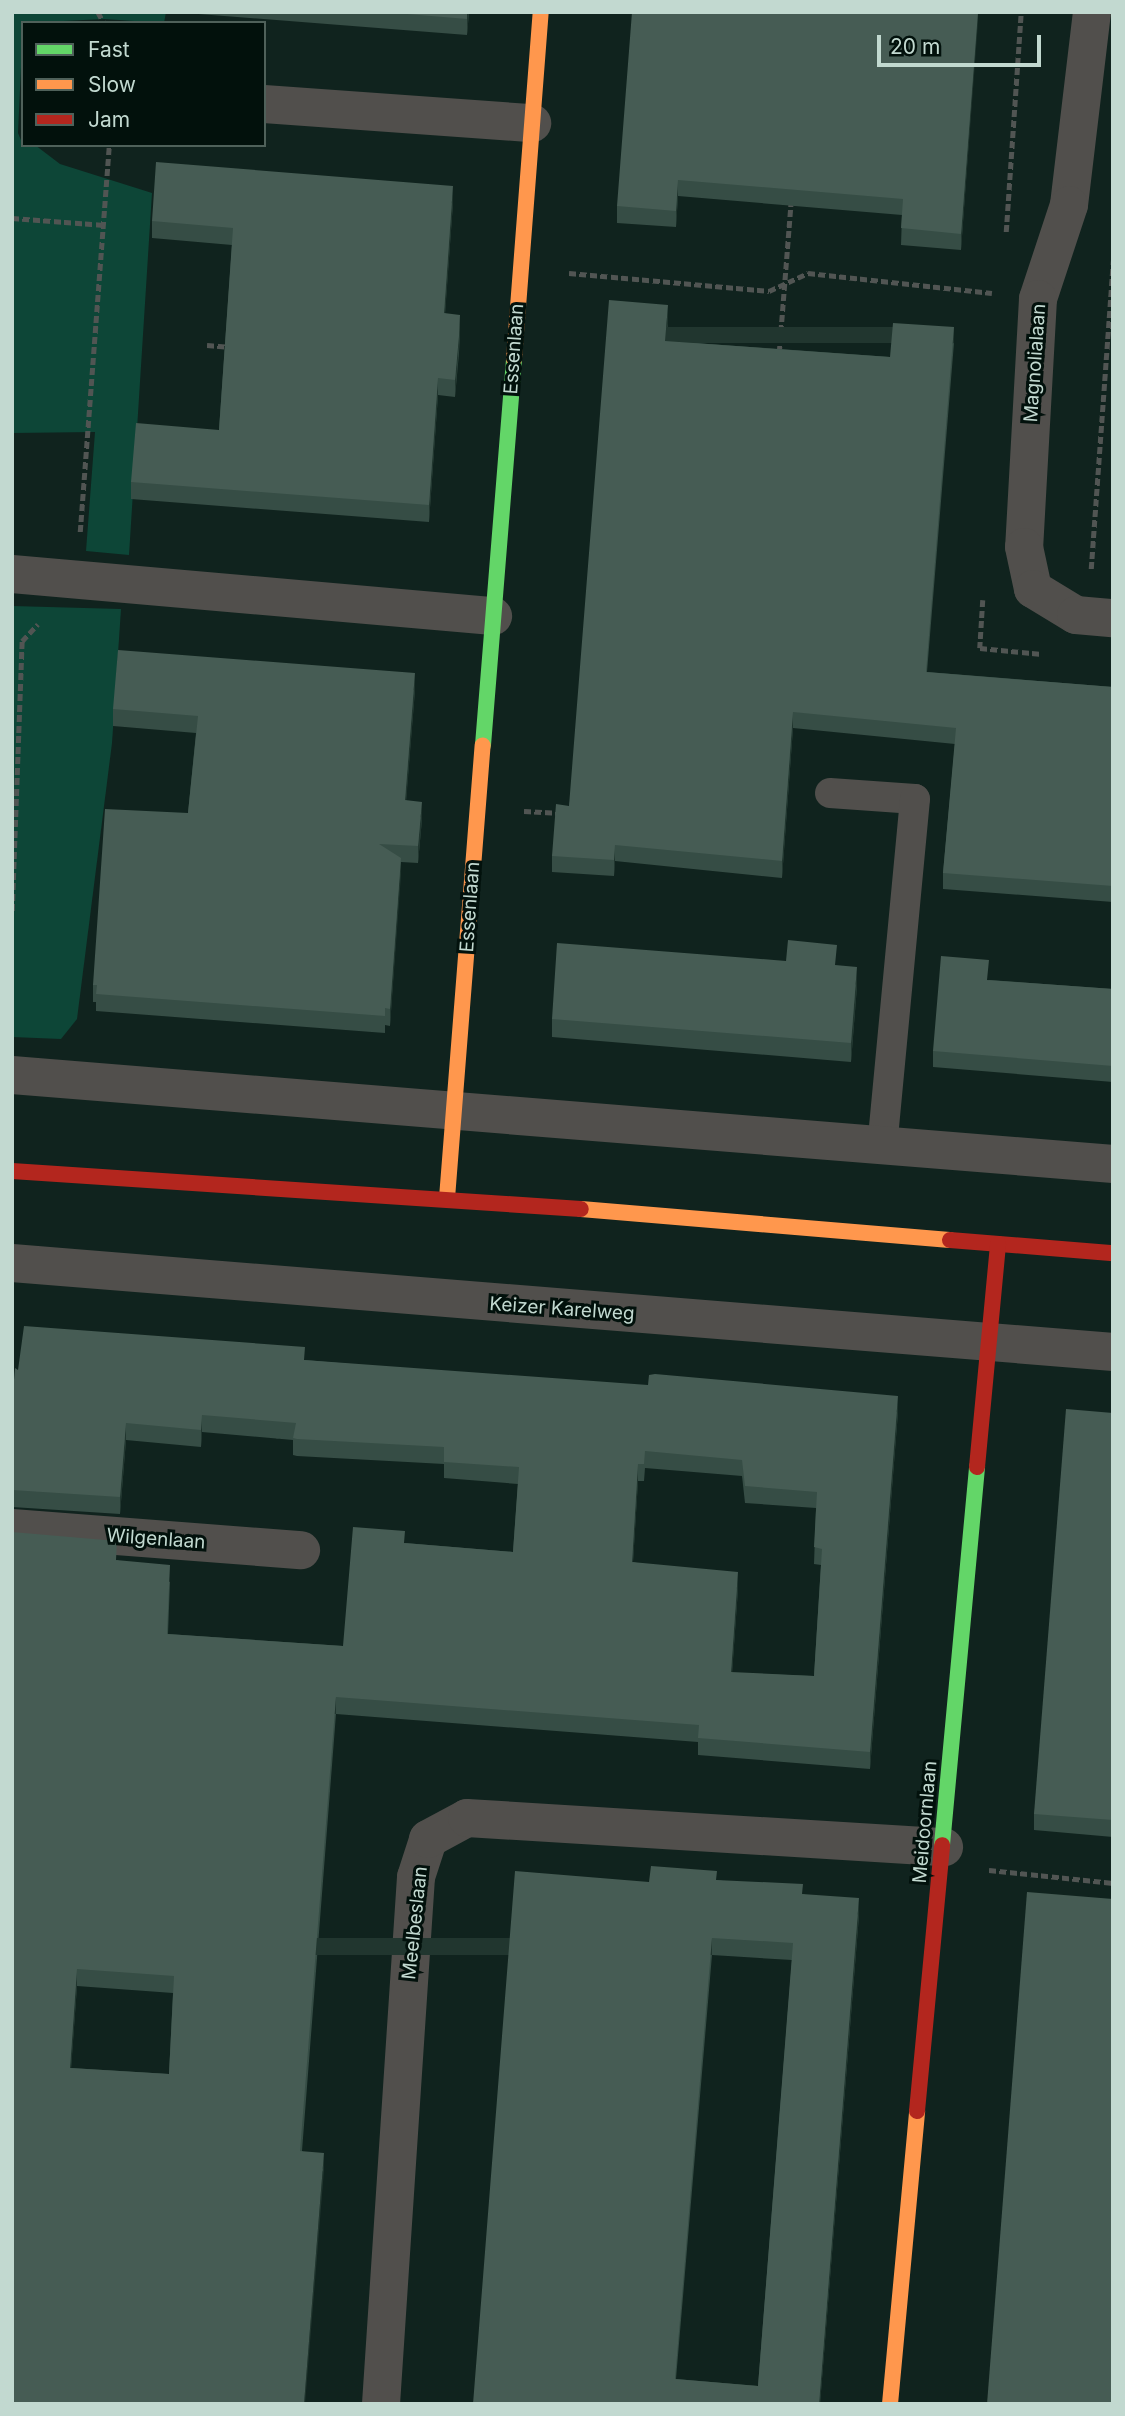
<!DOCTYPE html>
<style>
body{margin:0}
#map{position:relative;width:1125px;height:2416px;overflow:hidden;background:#10231e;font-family:Inter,sans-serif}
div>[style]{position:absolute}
.green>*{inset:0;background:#0d4637}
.path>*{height:4.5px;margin-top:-2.25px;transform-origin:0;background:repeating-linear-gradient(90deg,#515553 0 7px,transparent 0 10.5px)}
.lane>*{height:30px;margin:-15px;padding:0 15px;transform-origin:15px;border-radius:15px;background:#514f4c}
.street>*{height:38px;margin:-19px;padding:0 19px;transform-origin:19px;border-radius:19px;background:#514f4c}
.fast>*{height:16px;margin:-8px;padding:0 8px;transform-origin:8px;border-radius:8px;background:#63d668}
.slow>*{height:16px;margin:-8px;padding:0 8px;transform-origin:8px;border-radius:8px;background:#ff974d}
.jam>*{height:16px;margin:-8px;padding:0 8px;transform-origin:8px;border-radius:8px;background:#b3261e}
.wall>*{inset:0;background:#364d45}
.shaded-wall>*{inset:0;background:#21362f;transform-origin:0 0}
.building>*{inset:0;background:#465c54}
span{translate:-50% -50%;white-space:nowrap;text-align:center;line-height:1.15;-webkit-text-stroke:6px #02110c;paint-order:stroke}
.street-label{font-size:19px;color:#c2d9d0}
.frame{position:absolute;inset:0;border:14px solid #c2d9d0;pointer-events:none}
.legend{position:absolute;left:21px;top:21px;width:245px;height:126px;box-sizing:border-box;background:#02110c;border:2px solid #4f615a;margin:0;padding:9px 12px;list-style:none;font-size:21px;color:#c2d9d0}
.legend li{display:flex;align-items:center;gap:14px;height:35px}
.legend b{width:35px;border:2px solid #4f615a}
.scale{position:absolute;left:877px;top:35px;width:164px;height:32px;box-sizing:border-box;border:4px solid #c2d9d0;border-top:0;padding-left:9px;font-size:21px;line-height:24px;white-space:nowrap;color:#c2d9d0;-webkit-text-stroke:5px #02110c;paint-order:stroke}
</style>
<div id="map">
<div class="green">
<div style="clip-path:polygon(12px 12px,166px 12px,164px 23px,104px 19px,23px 23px,18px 133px,23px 145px,35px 145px,60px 164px,152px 193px,129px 555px,86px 551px,95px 432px,12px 433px)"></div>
<div style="clip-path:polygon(12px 606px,121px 609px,112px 743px,77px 1019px,61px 1039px,12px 1037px)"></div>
</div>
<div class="path">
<div style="left:98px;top:12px;width:13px;rotate:61deg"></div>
<div style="left:12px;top:218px;width:93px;rotate:4.3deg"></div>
<div style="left:1006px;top:232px;width:221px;rotate:-86.1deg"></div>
<div style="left:569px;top:273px;width:201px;rotate:5.1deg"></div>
<div style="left:769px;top:291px;width:43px;rotate:-24.8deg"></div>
<div style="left:808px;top:273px;width:185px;rotate:6.2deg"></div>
<div style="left:207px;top:345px;width:24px;rotate:5deg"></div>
<div style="left:779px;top:353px;width:152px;rotate:-85.5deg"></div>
<div style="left:80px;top:532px;width:388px;rotate:-85.7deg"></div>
<div style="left:1091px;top:569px;width:311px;rotate:-85.9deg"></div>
<div style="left:983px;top:600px;width:48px;rotate:93.6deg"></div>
<div style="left:980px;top:648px;width:62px;rotate:5.5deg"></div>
<div style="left:524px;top:811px;width:37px;rotate:3deg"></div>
<div style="left:12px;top:911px;width:270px;rotate:-87.9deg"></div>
<div style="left:22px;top:641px;width:23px;rotate:-47deg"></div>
<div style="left:989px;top:1870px;width:125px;rotate:6deg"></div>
</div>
<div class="lane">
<div style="left:830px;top:793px;width:85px;rotate:4deg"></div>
<div style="left:915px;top:799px;width:348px;rotate:95.4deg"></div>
</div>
<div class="street">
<div style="left:1092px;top:12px;width:194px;rotate:96.8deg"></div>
<div style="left:1069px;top:205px;width:99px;rotate:108.3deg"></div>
<div style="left:1038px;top:299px;width:248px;rotate:93.2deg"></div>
<div style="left:1024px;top:547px;width:43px;rotate:77.9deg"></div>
<div style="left:1033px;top:589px;width:50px;rotate:31.2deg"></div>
<div style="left:1076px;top:615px;width:37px;rotate:5deg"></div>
<div style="left:264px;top:104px;width:269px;rotate:4.1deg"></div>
<div style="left:12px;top:574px;width:483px;rotate:5deg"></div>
<div style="left:12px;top:1075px;width:1105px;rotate:4.62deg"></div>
<div style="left:12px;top:1263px;width:1105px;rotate:4.62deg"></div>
<div style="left:12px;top:1528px;width:290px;rotate:4.4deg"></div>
<div style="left:381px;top:2404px;width:528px;rotate:-86.2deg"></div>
<div style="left:416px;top:1877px;width:40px;rotate:-72deg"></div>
<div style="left:428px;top:1839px;width:44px;rotate:-28.3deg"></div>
<div style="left:467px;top:1818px;width:478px;rotate:3.5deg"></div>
</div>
<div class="fast">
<div style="left:483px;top:745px;width:387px;rotate:-85.4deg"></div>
<div style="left:942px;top:1845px;width:380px;rotate:-84.7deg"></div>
</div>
<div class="slow">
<div style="left:514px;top:359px;width:348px;rotate:-85.6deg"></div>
<div style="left:447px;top:1198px;width:454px;rotate:-85.5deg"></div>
<div style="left:581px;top:1209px;width:370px;rotate:4.8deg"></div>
<div style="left:890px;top:2404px;width:294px;rotate:-84.7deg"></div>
</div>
<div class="jam">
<div style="left:12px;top:1171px;width:570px;rotate:3.82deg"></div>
<div style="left:950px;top:1240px;width:164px;rotate:4.6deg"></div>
<div style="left:977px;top:1467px;width:224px;rotate:-84.6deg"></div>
<div style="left:917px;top:2111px;width:267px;rotate:-84.6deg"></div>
</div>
<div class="wall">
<div style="clip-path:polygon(173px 12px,469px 12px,467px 35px)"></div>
<div style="clip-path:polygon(978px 12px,961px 250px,901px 245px,902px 215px,678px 196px,676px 227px,617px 223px,617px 206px)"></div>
<div style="clip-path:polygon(453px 203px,445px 313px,460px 332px,459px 353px,455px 397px,438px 395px,429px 522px,131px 499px,131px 482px,219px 430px,232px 245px,152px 238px,152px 221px)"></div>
<div style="clip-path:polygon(668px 321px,667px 341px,890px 357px,954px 343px,927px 672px,1113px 687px,1113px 902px,943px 889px,943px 873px,955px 744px,793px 728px,782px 878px,615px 861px,614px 876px,552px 872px,552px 856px,569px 806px)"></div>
<div style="clip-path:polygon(415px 690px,406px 800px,422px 819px,418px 863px,401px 862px,390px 1026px,385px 1025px,385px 1033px,96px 1011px,96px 1002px,93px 1002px,93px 985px,188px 813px,196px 733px,113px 726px,113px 709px)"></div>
<div style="clip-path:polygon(786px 961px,837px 966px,857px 986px,851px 1062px,552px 1037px,552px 1019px)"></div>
<div style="clip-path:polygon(989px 980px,1113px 989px,1113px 1082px,933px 1067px,933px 1051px)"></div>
<div style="clip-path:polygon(evenodd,305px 1360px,898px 1412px,870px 1769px,698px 1755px,698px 1742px,336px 1714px,302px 2151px,324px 2170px,12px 2404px,117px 1560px,170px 1582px,168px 1634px,343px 1646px,405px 1543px,513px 1552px,518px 1484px,444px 1478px,444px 1464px,297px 1456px,293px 1455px,293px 1440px,202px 1432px,201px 1447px,126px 1440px,120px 1514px,12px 1507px,12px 1403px,18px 1370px,305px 1360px,645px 1468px,742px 1476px,745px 1503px,816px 1508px,814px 1564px,821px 1565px,814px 1676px,732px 1673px,738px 1589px,633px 1562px,638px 1481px,644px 1481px,645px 1468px,305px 1360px,77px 1986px,173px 1993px,169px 2074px,71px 2068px,77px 1986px)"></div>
<div style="clip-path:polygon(1113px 1413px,1113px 1837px,1034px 1830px,1034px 1814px)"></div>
<div style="clip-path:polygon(evenodd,717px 1880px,803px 1894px,859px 1915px,820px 2404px,473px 2404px,649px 1882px,717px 1880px,712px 1955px,792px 1960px,758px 2386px,676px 2379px,712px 1955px)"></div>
</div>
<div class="shaded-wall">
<div style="clip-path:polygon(467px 12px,469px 12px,467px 35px)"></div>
<div style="clip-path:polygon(978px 12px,978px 22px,961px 250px,961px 234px)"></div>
<div style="clip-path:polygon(678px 180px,678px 196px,676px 227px,676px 211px)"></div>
<div style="clip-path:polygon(453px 186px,453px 203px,444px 330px,444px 313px)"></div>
<div style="clip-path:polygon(668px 305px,668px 321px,665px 357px,665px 341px)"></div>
<div style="clip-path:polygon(460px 315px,460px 332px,455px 397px,455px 380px)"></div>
<div style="left:954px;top:327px;width:16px;height:346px;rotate:90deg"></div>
<div style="clip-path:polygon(438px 378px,438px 395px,429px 522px,429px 505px)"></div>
<div style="clip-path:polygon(415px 673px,415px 690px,405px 817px,405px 800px)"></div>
<div style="clip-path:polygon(793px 712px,793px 728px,782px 878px,782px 861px)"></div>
<div style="clip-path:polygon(422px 802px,422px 819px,418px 863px,418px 846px)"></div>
<div style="clip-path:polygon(615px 845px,615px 861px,614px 876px,614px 860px)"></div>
<div style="clip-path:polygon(401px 858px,401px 875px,390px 1026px,390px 1009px)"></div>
<div style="clip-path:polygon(857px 967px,857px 986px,851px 1062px,851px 1043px)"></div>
<div style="clip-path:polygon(898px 1396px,898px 1412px,870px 1769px,870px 1752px)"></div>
<div style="clip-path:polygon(202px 1415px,202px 1432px,201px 1447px,201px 1430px)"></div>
<div style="clip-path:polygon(126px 1423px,126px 1440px,120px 1514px,120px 1497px)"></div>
<div style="clip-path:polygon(638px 1464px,638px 1481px,632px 1578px,632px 1562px)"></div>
<div style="clip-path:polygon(738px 1572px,738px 1589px,731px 1689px,731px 1672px)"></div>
<div style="left:336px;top:1697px;width:17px;height:455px;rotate:90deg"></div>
<div style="clip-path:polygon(859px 1898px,859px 1915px,820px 2404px,819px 2404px)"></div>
<div style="left:712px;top:1938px;width:17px;height:443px;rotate:90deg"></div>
<div style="clip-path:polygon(77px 1969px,77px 1986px,70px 2085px,70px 2068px)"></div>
<div style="clip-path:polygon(324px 2153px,324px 2170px,305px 2404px,304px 2404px)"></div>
</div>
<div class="building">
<div style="clip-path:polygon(383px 12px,467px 12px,467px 19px)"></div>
<div style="clip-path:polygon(632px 12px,978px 12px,961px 234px,901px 228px,903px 199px,678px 180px,676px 211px,617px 206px)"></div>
<div style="clip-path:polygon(156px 162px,453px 186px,444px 313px,460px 315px,459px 336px,455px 380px,438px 378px,429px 505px,131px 482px,136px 423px,219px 430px,233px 228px,152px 221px)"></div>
<div style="clip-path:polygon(609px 300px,668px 305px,665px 341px,890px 357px,893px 323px,954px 327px,926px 672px,1113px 687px,1113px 886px,943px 873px,956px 728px,793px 712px,782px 861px,615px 845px,614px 860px,552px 856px,556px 804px,569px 806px)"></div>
<div style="clip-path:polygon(118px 650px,415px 673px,405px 800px,422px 802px,418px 846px,379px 844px,401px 858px,390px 1009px,385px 1008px,385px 1016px,96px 994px,97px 985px,93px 985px,105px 809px,188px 813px,198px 716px,113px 709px)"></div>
<div style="clip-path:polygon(788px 940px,837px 945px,835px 965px,857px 967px,851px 1043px,552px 1019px,557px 943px,786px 961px)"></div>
<div style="clip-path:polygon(941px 956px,989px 960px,987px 980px,1113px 989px,1113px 1066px,933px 1051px)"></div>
<div style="clip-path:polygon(evenodd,24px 1326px,305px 1347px,304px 1360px,648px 1385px,649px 1375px,655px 1374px,898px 1396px,870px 1752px,698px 1738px,699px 1725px,336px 1697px,300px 2151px,324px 2153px,304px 2404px,12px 2404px,12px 1532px,117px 1541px,116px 1560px,170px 1565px,167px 1634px,343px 1646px,353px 1527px,405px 1531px,404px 1543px,513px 1552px,519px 1467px,444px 1462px,444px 1447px,297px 1439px,293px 1438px,296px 1423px,202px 1415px,201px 1430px,126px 1423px,120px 1497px,12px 1490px,12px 1403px,15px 1368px,18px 1370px,24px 1326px,645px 1451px,742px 1460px,745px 1486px,817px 1492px,814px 1547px,822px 1549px,814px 1676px,731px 1672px,738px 1572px,632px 1562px,638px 1464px,644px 1464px,645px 1451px,24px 1326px,77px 1969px,174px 1976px,169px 2074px,70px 2068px,77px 1969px)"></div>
<div style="clip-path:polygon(1066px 1409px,1113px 1413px,1113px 1820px,1034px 1814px)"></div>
<div style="clip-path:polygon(evenodd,651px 1866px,717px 1871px,716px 1880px,803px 1884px,802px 1894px,859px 1898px,819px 2404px,473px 2404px,515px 1871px,649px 1882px,651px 1866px,712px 1938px,793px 1943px,758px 2386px,675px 2379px,712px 1938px)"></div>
<div style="clip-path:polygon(1027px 1892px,1113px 1899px,1113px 2404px,987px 2404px)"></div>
</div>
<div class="street-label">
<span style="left:514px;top:349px;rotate:-86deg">Essenlaan</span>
<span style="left:1035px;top:363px;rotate:-86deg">Magnolialaan</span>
<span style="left:470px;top:907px;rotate:-86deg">Essenlaan</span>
<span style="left:562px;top:1309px;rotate:4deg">Keizer Karelweg</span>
<span style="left:156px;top:1539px;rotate:4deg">Wilgenlaan</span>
<span style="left:925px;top:1822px;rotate:-85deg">Meidoornlaan</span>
<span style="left:415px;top:1923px;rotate:-84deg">Meelbeslaan</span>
</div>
<div class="frame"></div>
<ul class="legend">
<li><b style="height:9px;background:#63d668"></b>Fast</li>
<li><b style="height:9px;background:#ff974d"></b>Slow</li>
<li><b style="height:9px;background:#b3261e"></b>Jam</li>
</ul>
<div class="scale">20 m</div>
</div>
